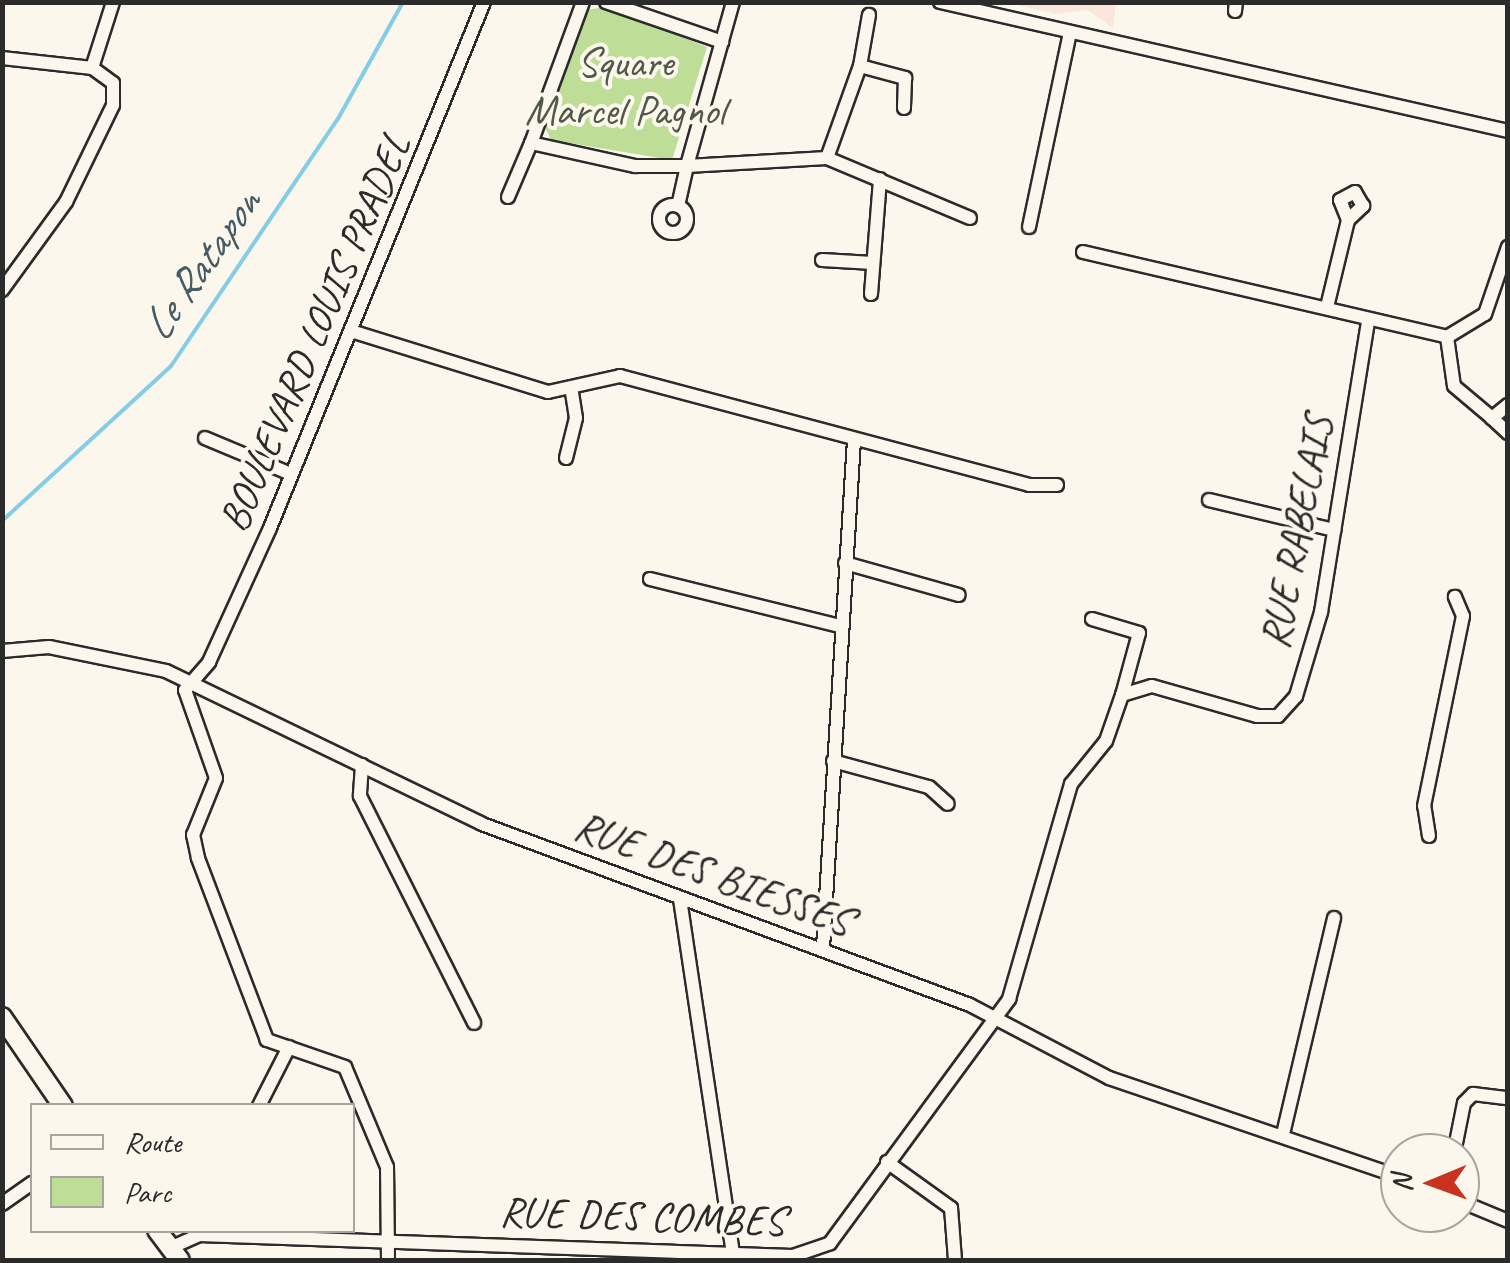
<!DOCTYPE html>
<style>
body{margin:0}
#map{position:relative;width:1510px;height:1263px;overflow:hidden;background:#fbf7ec;font-family:Caveat,sans-serif}
div>[style]{position:absolute}
.built>*{inset:0;background:#fae6da}
.green>*{inset:0;background:#bede97}
.stream>*{height:4px;margin:-2px;padding:0 2px;transform-origin:2px;border-radius:2px;background:#85cce6}
.roads{filter:drop-shadow(2px 0 #2b2b2b) drop-shadow(-2px 0 #2b2b2b) drop-shadow(0 2px #2b2b2b) drop-shadow(0 -2px #2b2b2b)}
.minor>*{height:12px;margin:-6px;padding:0 6px;transform-origin:6px;border-radius:6px;background:#fbf7ec}
.minor>.ring{margin:-6px;padding:0;box-sizing:content-box;background:none;border:12px solid #fbf7ec;border-radius:50%}
.secondary>*{height:18px;margin:-9px;padding:0 9px;transform-origin:9px;border-radius:9px;background:#fbf7ec}
span{translate:-50% -50%;white-space:nowrap;text-align:center;line-height:1.15;-webkit-text-stroke:8px #fbf7ec;paint-order:stroke}
.park-label{font-size:42px;color:#505846}
.street-label{font-size:42px;color:#2b2b2b}
.water-label{font-size:45px;color:#465b63;font-style:italic}
.frame{position:absolute;inset:0;border:5px solid #2b2b2b;pointer-events:none}
.legend{position:absolute;left:30px;top:1103px;width:325px;height:130px;box-sizing:border-box;background:#fbf7ec;border:2px solid #a8a59f;margin:0;padding:12px 18px;list-style:none;font-size:30px;color:#2b2b2b}
.legend li{display:flex;align-items:center;gap:20px;height:50px}
.legend b{width:50px;border:2px solid #a8a59f}
.north{position:absolute;left:1380px;top:1133px;width:100px;height:100px;box-sizing:border-box;background:#fbf7ec;border:2px solid #a8a59f;border-radius:50%;rotate:269deg;font-size:28px;font-weight:700;line-height:40px;text-align:center;color:#2b2b2b}
.north::after{content:'';display:block;margin:auto;width:35px;height:45px;background:#c8321e;clip-path:polygon(50% 0,100% 100%,50% 72%,0 100%)}
</style>
<div id="map">
<div class="built">
<div style="clip-path:polygon(1009px 3px,1008px 3px,1116px 3px,1113px 28px,1088px 10px,1056px 14px)"></div>
</div>
<div class="green">
<div style="clip-path:polygon(605px 7px,707px 47px,672px 160px,551px 140px,543px 123px,586px 10px)"></div>
</div>
<div class="stream">
<div style="left:2px;top:521px;width:229px;rotate:-42.5deg"></div>
<div style="left:171px;top:366px;width:300px;rotate:-56deg"></div>
<div style="left:339px;top:117px;width:132px;rotate:-60.9deg"></div>
</div>
<div class="roads">
<div class="minor">
<div style="left:583px;top:2px;width:150px;rotate:110.2deg"></div>
<div style="left:531px;top:143px;width:107px;rotate:12.5deg"></div>
<div style="left:635px;top:166px;width:52px"></div>
<div style="left:687px;top:166px;width:41px;rotate:102.7deg"></div>
<div style="left:606px;top:2px;width:123px;rotate:19deg"></div>
<div style="left:733px;top:2px;width:170px;rotate:105.7deg"></div>
<div style="left:687px;top:166px;width:140px;rotate:-3.3deg"></div>
<div style="left:827px;top:158px;width:155px;rotate:22.8deg"></div>
<div style="left:940px;top:2px;width:582px;rotate:12.8deg"></div>
<div style="left:1235px;top:11px;width:9px;rotate:-84deg"></div>
<div style="left:2px;top:58px;width:91px;rotate:6.3deg"></div>
<div style="left:860px;top:66px;width:52px;rotate:-80deg"></div>
<div style="left:92px;top:68px;width:69px;rotate:-72.3deg"></div>
<div style="left:827px;top:158px;width:98px;rotate:-70.3deg"></div>
<div style="left:860px;top:66px;width:47px;rotate:14.9deg"></div>
<div style="left:905px;top:78px;width:30px;rotate:92deg"></div>
<div style="left:508px;top:197px;width:59px;rotate:-66.9deg"></div>
<div class="ring" style="left:659px;top:205px;width:16px;height:16px"></div>
<div style="left:1029px;top:227px;width:198px;rotate:-78.1deg"></div>
<div style="left:1083px;top:252px;width:374px;rotate:13.1deg"></div>
<div style="left:1447px;top:337px;width:44px;rotate:-31.2deg"></div>
<div style="left:1485px;top:314px;width:71px;rotate:-71.1deg"></div>
<div style="left:822px;top:260px;width:51px;rotate:3.4deg"></div>
<div style="left:2px;top:290px;width:109px;rotate:-54deg"></div>
<div style="left:66px;top:202px;width:108px;rotate:-64.1deg"></div>
<div style="left:113px;top:105px;width:22px;rotate:-90deg"></div>
<div style="left:113px;top:83px;width:26px;rotate:-144deg"></div>
<div style="left:871px;top:294px;width:115px;rotate:-85.5deg"></div>
<div style="left:1327px;top:307px;width:89px;rotate:-76.4deg"></div>
<div style="left:1348px;top:220px;width:21px;rotate:-43deg"></div>
<div style="left:1363px;top:206px;width:16px;rotate:-120deg"></div>
<div style="left:1355px;top:192px;width:17px;rotate:152deg"></div>
<div style="left:1340px;top:200px;width:22px;rotate:68deg"></div>
<div style="left:351px;top:331px;width:206px;rotate:17.2deg"></div>
<div style="left:548px;top:392px;width:74px;rotate:-12.5deg"></div>
<div style="left:620px;top:376px;width:423px;rotate:14.9deg"></div>
<div style="left:1029px;top:485px;width:28px"></div>
<div style="left:1447px;top:337px;width:49px;rotate:81.9deg"></div>
<div style="left:1454px;top:386px;width:50px;rotate:40.1deg"></div>
<div style="left:1508px;top:405px;width:21px;rotate:141deg"></div>
<div style="left:1492px;top:418px;width:22px;rotate:43deg"></div>
<div style="left:205px;top:438px;width:93px;rotate:22.7deg"></div>
<div style="left:566px;top:458px;width:41px;rotate:-76deg"></div>
<div style="left:576px;top:418px;width:31px;rotate:-99deg"></div>
<div style="left:1209px;top:500px;width:129px;rotate:13.5deg"></div>
<div style="left:845px;top:563px;width:118px;rotate:15.7deg"></div>
<div style="left:650px;top:579px;width:196px;rotate:13.9deg"></div>
<div style="left:1092px;top:619px;width:49px;rotate:16.6deg"></div>
<div style="left:1139px;top:633px;width:64px;rotate:105.3deg"></div>
<div style="left:2px;top:651px;width:47px;rotate:-4.9deg"></div>
<div style="left:49px;top:647px;width:119px;rotate:11.6deg"></div>
<div style="left:166px;top:671px;width:351px;rotate:25.8deg"></div>
<div style="left:482px;top:824px;width:520px;rotate:20.35deg"></div>
<div style="left:970px;top:1005px;width:157px;rotate:27.7deg"></div>
<div style="left:1109px;top:1078px;width:307px;rotate:18.8deg"></div>
<div style="left:833px;top:761px;width:99px;rotate:15.2deg"></div>
<div style="left:929px;top:787px;width:25px;rotate:42deg"></div>
<div style="left:362px;top:765px;width:31px;rotate:94deg"></div>
<div style="left:360px;top:796px;width:254px;rotate:63.3deg"></div>
<div style="left:1429px;top:836px;width:30px;rotate:-99deg"></div>
<div style="left:1424px;top:806px;width:194px;rotate:-78.4deg"></div>
<div style="left:1463px;top:616px;width:21px;rotate:-113deg"></div>
<div style="left:680px;top:899px;width:359px;rotate:81.5deg"></div>
<div style="left:823px;top:948px;width:509px;rotate:-86.51deg"></div>
<div style="left:259px;top:1106px;width:66px;rotate:-63deg"></div>
<div style="left:1283px;top:1134px;width:222px;rotate:-76.7deg"></div>
<div style="left:1454px;top:1153px;width:51px;rotate:-78.7deg"></div>
<div style="left:1464px;top:1103px;width:13px;rotate:-45deg"></div>
<div style="left:1473px;top:1094px;width:35px;rotate:7deg"></div>
<div style="left:887px;top:1162px;width:79px;rotate:35.7deg"></div>
<div style="left:951px;top:1208px;width:52px;rotate:85.6deg"></div>
<div style="left:1460px;top:1201px;width:52px;rotate:22.6deg"></div>
<div style="left:2px;top:1204px;width:37px;rotate:-35deg"></div>
<div style="left:170px;top:1248px;width:32px;rotate:-24deg"></div>
<div style="left:199px;top:1235px;width:594px;rotate:2.02deg"></div>
<div style="left:793px;top:1256px;width:39px;rotate:-19deg"></div>
<div style="left:830px;top:1243px;width:303px;rotate:-53.7deg"></div>
<div style="left:1009px;top:999px;width:224px;rotate:-73.9deg"></div>
<div style="left:1071px;top:784px;width:55px;rotate:-50.9deg"></div>
<div style="left:1106px;top:741px;width:49px;rotate:-70.8deg"></div>
<div style="left:1122px;top:695px;width:31px;rotate:-17deg"></div>
<div style="left:1152px;top:686px;width:109px;rotate:15.9deg"></div>
<div style="left:1257px;top:716px;width:21px"></div>
<div style="left:1278px;top:716px;width:27px;rotate:-48deg"></div>
<div style="left:1296px;top:696px;width:88px;rotate:-73.4deg"></div>
<div style="left:1321px;top:612px;width:295px;rotate:-80.8deg"></div>
<div style="left:388px;top:1260px;width:93px;rotate:-90.6deg"></div>
<div style="left:387px;top:1167px;width:108px;rotate:-112.8deg"></div>
<div style="left:345px;top:1067px;width:83px;rotate:-160.9deg"></div>
<div style="left:267px;top:1040px;width:195px;rotate:-110.8deg"></div>
<div style="left:198px;top:858px;width:24px;rotate:-102deg"></div>
<div style="left:193px;top:835px;width:61px;rotate:-68deg"></div>
<div style="left:216px;top:778px;width:93px;rotate:-109.4deg"></div>
<div style="left:185px;top:690px;width:37px;rotate:-49deg"></div>
<div style="left:209px;top:662px;width:147px;rotate:-65.5deg"></div>
<div style="left:270px;top:528px;width:568px;rotate:-67.86deg"></div>
</div>
<div class="secondary">
<div style="left:2px;top:1017px;width:108px;rotate:55.6deg"></div>
<div style="left:157px;top:1230px;width:38px;rotate:53deg"></div>
</div>
</div>
<div class="park-label">
<span style="left:625px;top:87px">Square<br>Marcel Pagnol</span>
</div>
<div class="street-label">
<span style="left:315px;top:333px;rotate:-67deg">BOULEVARD LOUIS PRADEL</span>
<span style="left:1297px;top:532px;rotate:-79deg">RUE RABELAIS</span>
<span style="left:713px;top:874px;rotate:20deg">RUE DES BIESSES</span>
<span style="left:642px;top:1217px;rotate:2deg">RUE DES COMBES</span>
</div>
<div class="water-label">
<span style="left:201px;top:265px;rotate:-55deg">Le Ratapon</span>
</div>
<div class="frame"></div>
<ul class="legend">
<li><b style="height:12px;background:#fbf7ec"></b>Route</li>
<li><b style="height:28px;background:#bede97"></b>Parc</li>
</ul>
<div class="north">N</div>
</div>
